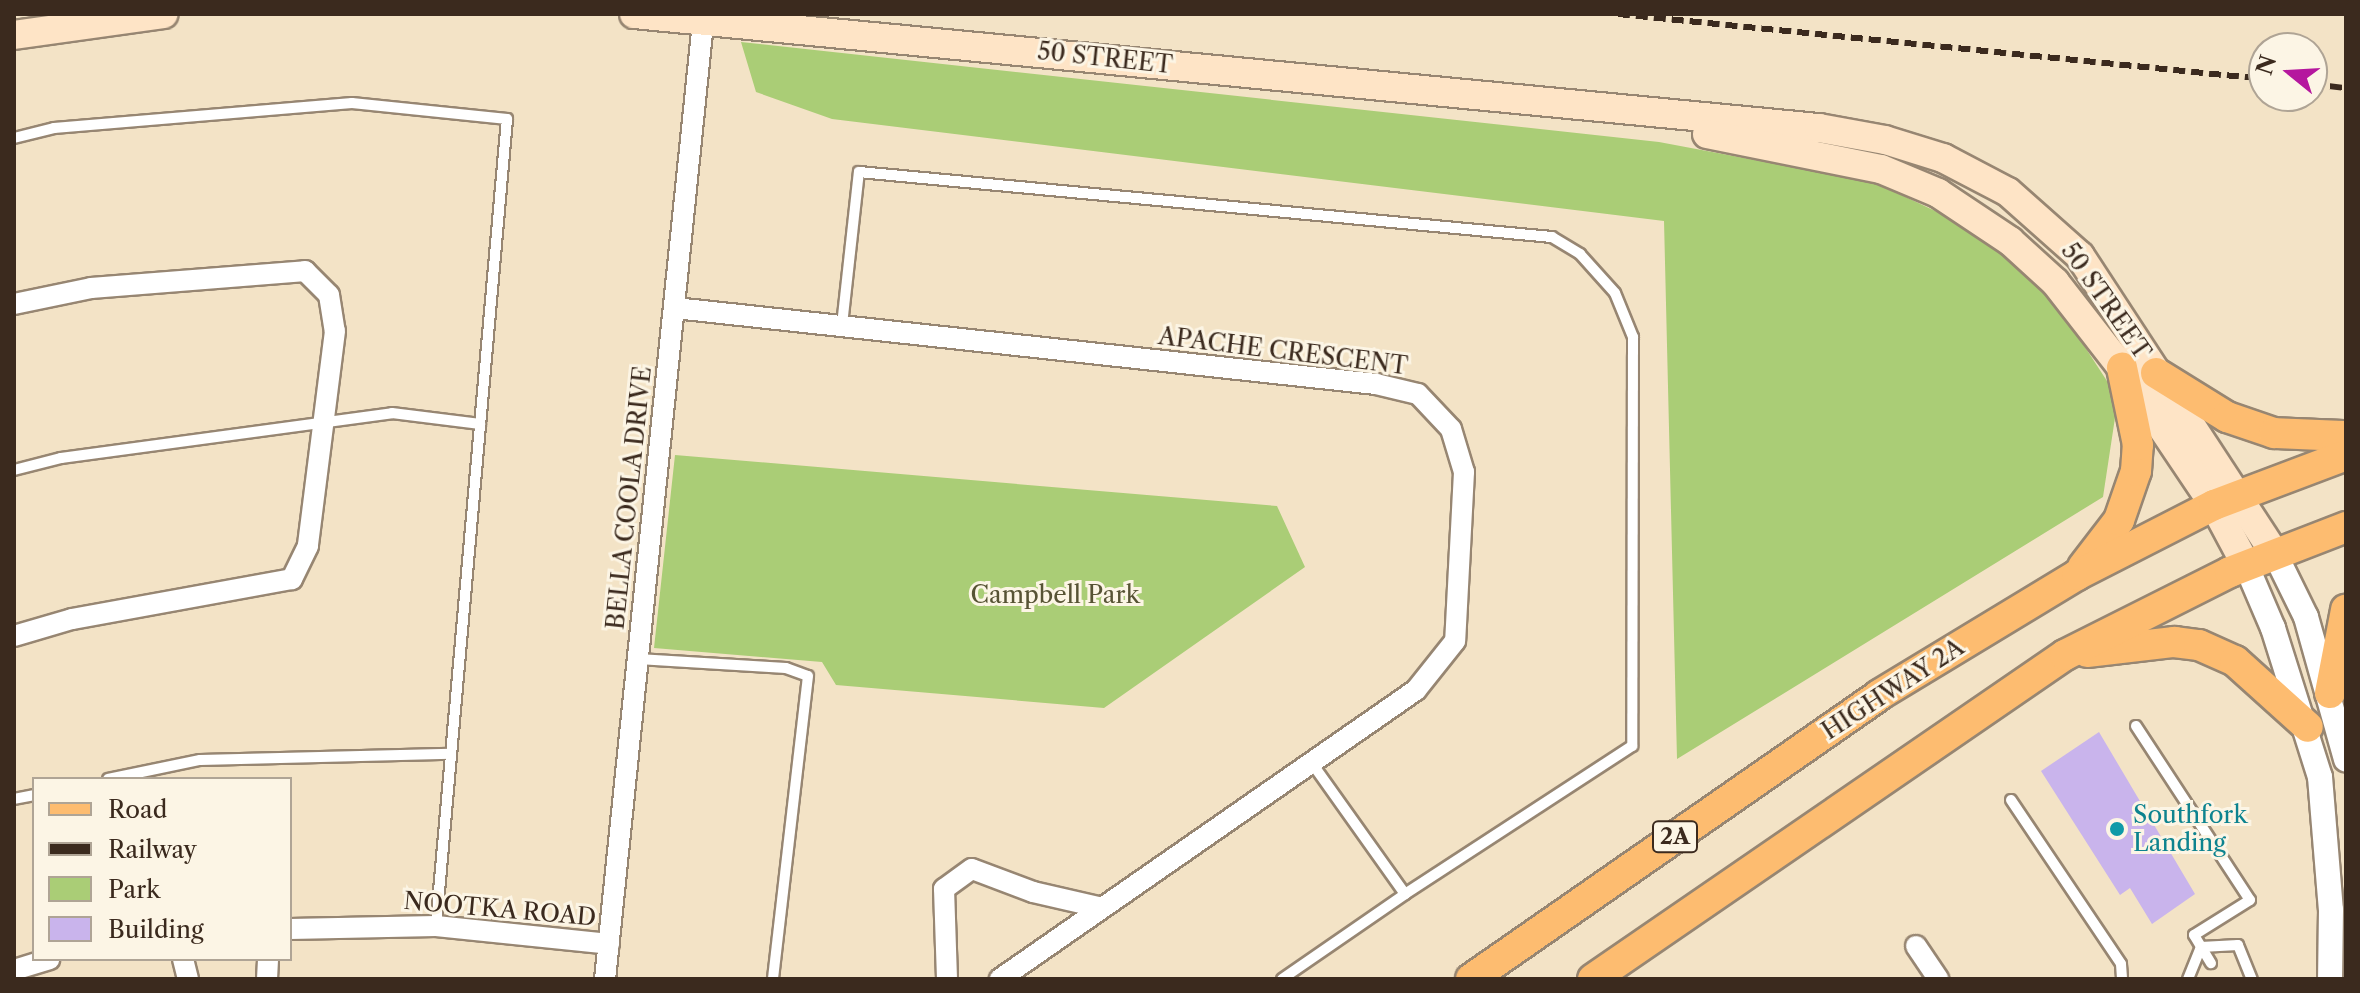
<!DOCTYPE html>
<style>
body{margin:0}
#map{position:relative;width:2360px;height:993px;overflow:hidden;background:#f3e3c6;font-family:"Libre Caslon Text",serif}
div>[style]{position:absolute}
.green>*{inset:0;background:#aacd76}
.building>*{inset:0;background:#c9b4ec}
.roads{filter:drop-shadow(2px 0 #978672) drop-shadow(-2px 0 #978672) drop-shadow(0 2px #978672) drop-shadow(0 -2px #978672)}
.service>*{height:10px;margin:-5px;padding:0 5px;transform-origin:5px;border-radius:5px;background:#fff}
.minor>*{height:20px;margin:-10px;padding:0 10px;transform-origin:10px;border-radius:10px;background:#fff}
.tertiary>*{height:24px;margin:-12px;padding:0 12px;transform-origin:12px;border-radius:12px;background:#fff}
.secondary>*{height:28px;margin:-14px;padding:0 14px;transform-origin:14px;border-radius:14px;background:#fee4c6}
.primary>*{height:30px;margin:-15px;padding:0 15px;transform-origin:15px;border-radius:15px;background:#fdbc70}
.rail>*{height:6px;margin-top:-3px;transform-origin:0;background:repeating-linear-gradient(90deg,#3b2a1e 0 12px,transparent 0 18px)}
.dots>*{width:22px;height:22px;translate:-50% -50%;box-sizing:border-box;border:4px solid #fcf5e5;border-radius:50%}
span{translate:-50% -50%;white-space:nowrap;text-align:center;line-height:1.15;-webkit-text-stroke:6px #fcf5e5;paint-order:stroke}
.shield-label span{padding:2px 6px;background:#fcf5e5;border:2px solid;border-radius:6px;-webkit-text-stroke-width:0}
.shield-label{font-size:22px;color:#3b2a1e;font-weight:700}
.street-label{font-size:24px;color:#3b2a1e}
.park-label{font-size:24px;color:#575334}
.culture-label{font-size:24px;color:#0d838f}
.left{translate:0 -50%;text-align:left}
.frame{position:absolute;inset:0;border:16px solid #3b2a1e;pointer-events:none}
.legend{position:absolute;left:32px;top:777px;width:260px;height:184px;box-sizing:border-box;background:#fcf5e5;border:2px solid #afa495;margin:0;padding:10px 14px;list-style:none;font-size:24px;color:#3b2a1e}
.legend li{display:flex;align-items:center;gap:16px;height:40px}
.legend b{width:40px;border:2px solid #afa495}
.north{position:absolute;left:2248px;top:32px;width:80px;height:80px;box-sizing:border-box;background:#fcf5e5;border:2px solid #afa495;border-radius:50%;rotate:288deg;font-size:22px;font-weight:700;line-height:32px;text-align:center;color:#3b2a1e}
.north::after{content:'';display:block;margin:auto;width:28px;height:36px;background:#b5179e;clip-path:polygon(50% 0,100% 100%,50% 72%,0 100%)}
</style>
<div id="map">
<div class="green">
<i style="clip-path:polygon(741px 42px,1659px 142px,1876px 183px,2024px 253px,2118px 398px,2103px 497px,1677px 759px,1664px 221px,832px 119px,756px 92px)"></i>
<i style="clip-path:polygon(675px 455px,1277px 506px,1305px 567px,1104px 708px,836px 685px,822px 662px,654px 648px)"></i>
</div>
<div class="building">
<i style="clip-path:polygon(2099px 732px,2195px 894px,2152px 924px,2130px 888px,2120px 895px,2041px 771px)"></i>
</div>
<div class="roads">
<div class="service">
<i style="left:14px;top:138px;width:41px;rotate:-14deg"></i>
<i style="left:54px;top:128px;width:299px;rotate:-4.8deg"></i>
<i style="left:352px;top:103px;width:156px;rotate:5.9deg"></i>
<i style="left:507px;top:119px;width:810px;rotate:95.03deg"></i>
<i style="left:842px;top:325px;width:154px;rotate:-83.7deg"></i>
<i style="left:859px;top:172px;width:696px;rotate:5.36deg"></i>
<i style="left:1552px;top:237px;width:33px;rotate:31deg"></i>
<i style="left:1580px;top:254px;width:52px;rotate:48.1deg"></i>
<i style="left:1615px;top:293px;width:48px;rotate:67.8deg"></i>
<i style="left:1633px;top:337px;width:409px;rotate:90.1deg"></i>
<i style="left:1632px;top:746px;width:271px;rotate:146.9deg"></i>
<i style="left:14px;top:470px;width:49px;rotate:-14.3deg"></i>
<i style="left:61px;top:458px;width:334px;rotate:-7.7deg"></i>
<i style="left:392px;top:413px;width:89px;rotate:7.1deg"></i>
<i style="left:638px;top:659px;width:148px;rotate:3.5deg"></i>
<i style="left:786px;top:668px;width:23px;rotate:20deg"></i>
<i style="left:808px;top:676px;width:305px;rotate:96.6deg"></i>
<i style="left:2136px;top:726px;width:208px;rotate:56.8deg"></i>
<i style="left:2250px;top:900px;width:66px;rotate:148deg"></i>
<i style="left:2194px;top:935px;width:33px;rotate:59deg"></i>
<i style="left:108px;top:779px;width:94px;rotate:-11.7deg"></i>
<i style="left:200px;top:760px;width:251px;rotate:-1.4deg"></i>
<i style="left:14px;top:799px;width:20px;rotate:-11deg"></i>
<i style="left:2011px;top:800px;width:197px;rotate:56.1deg"></i>
<i style="left:2121px;top:964px;width:15px;rotate:86deg"></i>
<i style="left:1282px;top:979px;width:150px;rotate:-34.6deg"></i>
<i style="left:1405px;top:894px;width:157px;rotate:-125.4deg"></i>
<i style="left:2188px;top:979px;width:35px;rotate:-68deg"></i>
<i style="left:2201px;top:947px;width:37px;rotate:-3deg"></i>
<i style="left:2238px;top:945px;width:37px;rotate:68deg"></i>
</div>
<div class="minor">
<i style="left:14px;top:304px;width:79px;rotate:-11.7deg"></i>
<i style="left:91px;top:288px;width:215px;rotate:-4.5deg"></i>
<i style="left:305px;top:271px;width:34px;rotate:45deg"></i>
<i style="left:329px;top:295px;width:36px;rotate:81deg"></i>
<i style="left:335px;top:331px;width:217px;rotate:97.2deg"></i>
<i style="left:308px;top:546px;width:37px;rotate:116deg"></i>
<i style="left:292px;top:579px;width:224px;rotate:169.7deg"></i>
<i style="left:72px;top:619px;width:60px;rotate:163.7deg"></i>
<i style="left:675px;top:308px;width:705px;rotate:6.19deg"></i>
<i style="left:1376px;top:384px;width:43px;rotate:13.4deg"></i>
<i style="left:1418px;top:394px;width:48px;rotate:46.7deg"></i>
<i style="left:1451px;top:429px;width:45px;rotate:73.2deg"></i>
<i style="left:1464px;top:472px;width:169px;rotate:93deg"></i>
<i style="left:1455px;top:641px;width:63px;rotate:128.5deg"></i>
<i style="left:1416px;top:690px;width:507px;rotate:145.21deg"></i>
<i style="left:290px;top:929px;width:146px;rotate:-1.2deg"></i>
<i style="left:436px;top:926px;width:174px;rotate:5.9deg"></i>
<i style="left:1916px;top:946px;width:40px;rotate:56deg"></i>
<i style="left:183px;top:959px;width:21px;rotate:76deg"></i>
<i style="left:14px;top:970px;width:37px;rotate:-17deg"></i>
<i style="left:267px;top:979px;width:20px;rotate:-87deg"></i>
<i style="left:605px;top:979px;width:962px;rotate:-84.15deg"></i>
<i style="left:947px;top:979px;width:90px;rotate:-91.9deg"></i>
<i style="left:944px;top:889px;width:34px;rotate:-36deg"></i>
<i style="left:972px;top:869px;width:65px;rotate:20.7deg"></i>
<i style="left:1033px;top:892px;width:67px;rotate:13deg"></i>
</div>
<div class="tertiary">
<i style="left:2275px;top:554px;width:70px;rotate:63.8deg"></i>
<i style="left:2306px;top:617px;width:148px;rotate:74.3deg"></i>
<i style="left:2246px;top:565px;width:69px;rotate:66.8deg"></i>
<i style="left:2273px;top:628px;width:156px;rotate:72.5deg"></i>
<i style="left:2320px;top:777px;width:133px;rotate:85.3deg"></i>
<i style="left:2331px;top:910px;width:69px;rotate:90.8deg"></i>
</div>
<div class="secondary">
<i style="left:634px;top:14px;width:1190px;rotate:5.5deg"></i>
<i style="left:1819px;top:128px;width:67px;rotate:10.3deg"></i>
<i style="left:1885px;top:140px;width:61px;rotate:17.2deg"></i>
<i style="left:1943px;top:158px;width:73px;rotate:27.6deg"></i>
<i style="left:2008px;top:192px;width:96px;rotate:41.6deg"></i>
<i style="left:2080px;top:256px;width:356px;rotate:56.8deg"></i>
<i style="left:14px;top:35px;width:151px;rotate:-8deg"></i>
<i style="left:1707px;top:134px;width:177px;rotate:11.4deg"></i>
<i style="left:1881px;top:169px;width:62px;rotate:22.8deg"></i>
<i style="left:1938px;top:193px;width:87px;rotate:33.7deg"></i>
<i style="left:2010px;top:241px;width:61px;rotate:42.3deg"></i>
<i style="left:2055px;top:282px;width:109px;rotate:52.1deg"></i>
<i style="left:2122px;top:368px;width:165px;rotate:56.1deg"></i>
<i style="left:2214px;top:505px;width:68px;rotate:61.9deg"></i>
</div>
<div class="primary">
<i style="left:2156px;top:373px;width:84px;rotate:31.8deg"></i>
<i style="left:2227px;top:417px;width:50px;rotate:18.8deg"></i>
<i style="left:2274px;top:433px;width:72px;rotate:2.4deg"></i>
<i style="left:2083px;top:567px;width:59px;rotate:-52.5deg"></i>
<i style="left:2119px;top:520px;width:52px;rotate:-70.9deg"></i>
<i style="left:2136px;top:471px;width:26px;rotate:-86deg"></i>
<i style="left:2138px;top:445px;width:79px;rotate:-101.7deg"></i>
<i style="left:2087px;top:652px;width:88px;rotate:-6.6deg"></i>
<i style="left:2174px;top:642px;width:25px;rotate:7deg"></i>
<i style="left:2199px;top:645px;width:39px;rotate:24deg"></i>
<i style="left:2235px;top:661px;width:98px;rotate:42.1deg"></i>
<i style="left:2330px;top:693px;width:85px;rotate:-79.1deg"></i>
<i style="left:1471px;top:979px;width:497px;rotate:-34.8deg"></i>
<i style="left:1879px;top:695px;width:232px;rotate:-31.2deg"></i>
<i style="left:2077px;top:575px;width:154px;rotate:-27.1deg"></i>
<i style="left:2214px;top:505px;width:141px;rotate:-20.7deg"></i>
<i style="left:1593px;top:979px;width:573px;rotate:-34.47deg"></i>
<i style="left:2065px;top:655px;width:185px;rotate:-26.7deg"></i>
<i style="left:2230px;top:572px;width:124px;rotate:-21.2deg"></i>
</div>
</div>
<div class="rail">
<i style="left:1618px;top:14px;width:649px;rotate:5.75deg"></i>
<i style="left:2312px;top:84px;width:34px;rotate:7deg"></i>
</div>
<div class="dots">
<i style="left:2117px;top:829px;background:#0f9aa8"></i>
</div>
<div class="shield-label">
<span style="left:1675px;top:837px">2A</span>
</div>
<div class="street-label">
<span style="left:1105px;top:58px;rotate:6deg">50 STREET</span>
<span style="left:2106px;top:301px;rotate:55deg">50 STREET</span>
<span style="left:1283px;top:351px;rotate:7deg">APACHE CRESCENT</span>
<span style="left:629px;top:498px;rotate:-84deg">BELLA COOLA DRIVE</span>
<span style="left:1893px;top:689px;rotate:-33deg">HIGHWAY 2A</span>
<span style="left:500px;top:909px;rotate:5deg">NOOTKA ROAD</span>
</div>
<div class="park-label">
<span style="left:1055px;top:595px">Campbell Park</span>
</div>
<div class="culture-label">
<span class="left" style="left:2133px;top:829px">Southfork<br>Landing</span>
</div>
<div class="frame"></div>
<ul class="legend">
<li><b style="height:10px;background:#fdbc70"></b>Road</li>
<li><b style="height:10px;background:#3b2a1e"></b>Railway</li>
<li><b style="height:22px;background:#aacd76"></b>Park</li>
<li><b style="height:22px;background:#c9b4ec"></b>Building</li>
</ul>
<div class="north">N</div>
</div>
